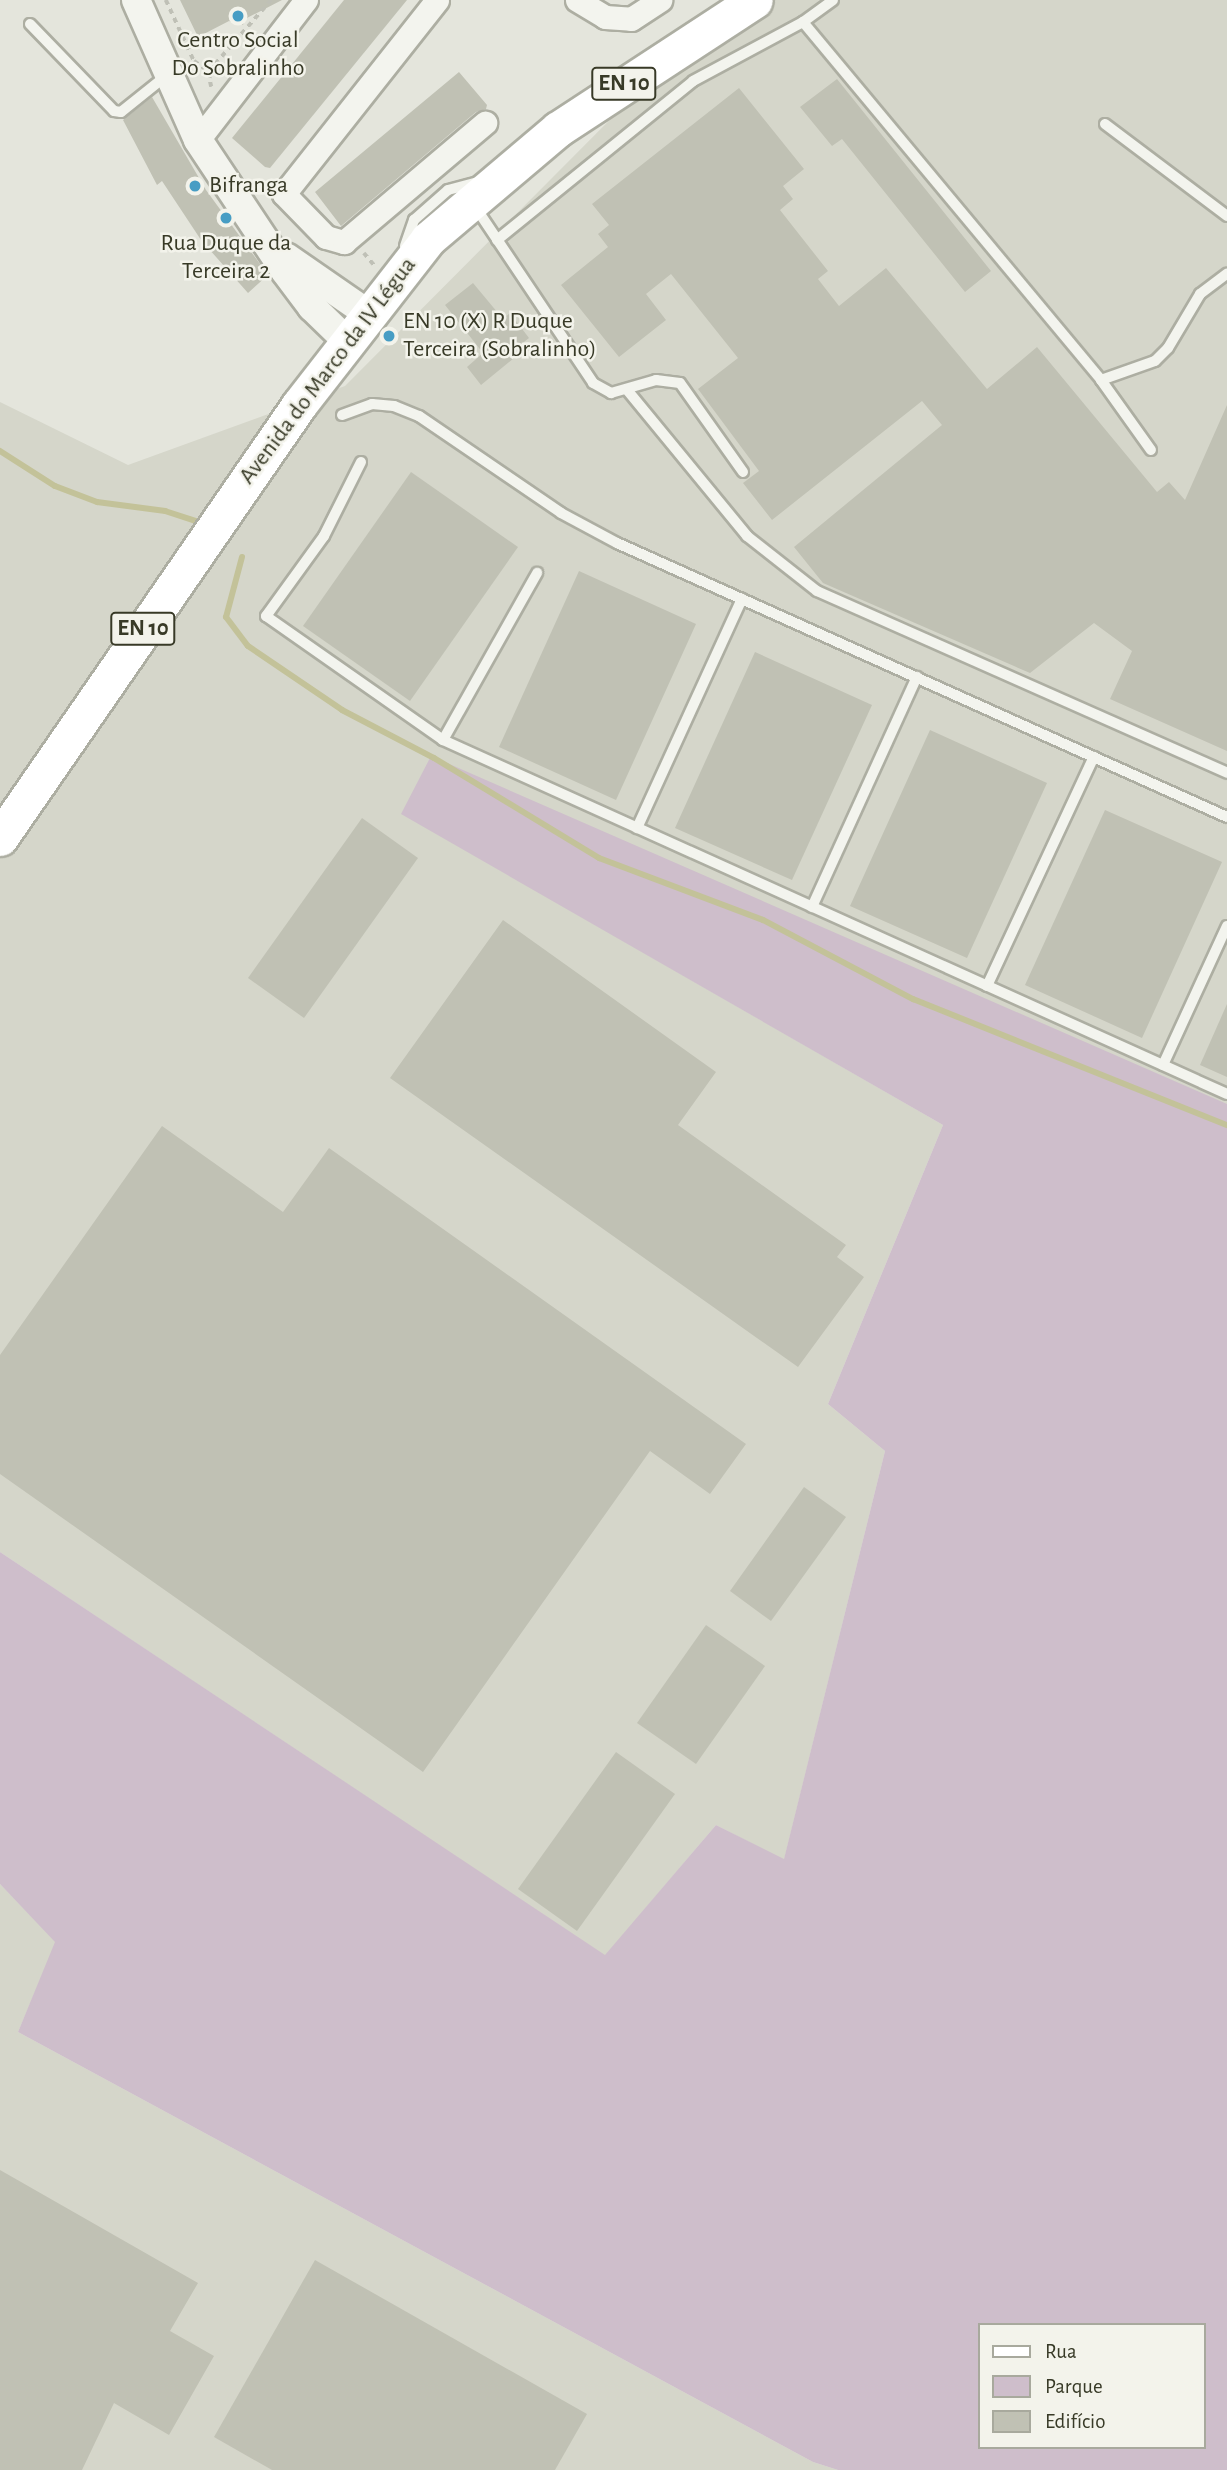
<!DOCTYPE html>
<meta charset="utf-8">
<style>
body{margin:0}
#map{position:relative;width:1227px;height:2470px;overflow:hidden;background:#e4e5dc;font-family:"Alegreya Sans",sans-serif}
div>[style]{position:absolute}
.built>*{inset:0;background:#d5d6ca}
.green>*{inset:0;background:#cebecb}
.stream>*{height:6px;margin:-3px;padding:0 3px;transform-origin:3px;border-radius:3px;background:#c3c299}
.building>*{inset:0;background:#c0c1b4}
.path>*{height:3.5px;margin-top:-1.75px;transform-origin:0;background:repeating-linear-gradient(90deg,#bfc0b6 0 5px,transparent 0 10px)}
.roads{filter:drop-shadow(2px 0 #adaea2) drop-shadow(-2px 0 #adaea2) drop-shadow(0 2px #adaea2) drop-shadow(0 -2px #adaea2)}
.service>*{height:10px;margin:-5px;padding:0 5px;transform-origin:5px;border-radius:5px;background:#f3f4ee}
.minor>*{height:23px;margin:-11.5px;padding:0 11.5px;transform-origin:11.5px;border-radius:11.5px;background:#f3f4ee}
.tertiary>*{height:28px;margin:-14px;padding:0 14px;transform-origin:14px;border-radius:14px;background:#f3f4ee}
.primary>*{height:35px;margin:-17.5px;padding:0 17.5px;transform-origin:17.5px;border-radius:17.5px;background:#fff}
.dots>*{width:19px;height:19px;translate:-50% -50%;box-sizing:border-box;border:4px solid #f3f3eb;border-radius:50%}
span{translate:-50% -50%;white-space:nowrap;text-align:center;line-height:1.15;-webkit-text-stroke:5px #f3f3eb;paint-order:stroke}
.shield-label span{padding:2px 5px;background:#f3f3eb;border:2px solid;border-radius:5px;-webkit-text-stroke-width:0}
.shield-label{font-size:23px;color:#383a27;font-weight:700}
.poi-label{font-size:24px;color:#383a27}
.left{translate:0 -50%;text-align:left}
.street-label{font-size:24px;color:#383a27}
.legend{position:absolute;left:978px;top:2323px;width:228px;height:126px;box-sizing:border-box;background:#f3f3eb;border:2px solid #a8a99d;margin:0;padding:9px 12px;list-style:none;font-size:21px;color:#383a27}
.legend li{display:flex;align-items:center;gap:14px;height:35px}
.legend b{width:35px;border:2px solid #a8a99d}
</style>
<div id="map">
<div class="built">
<i style="clip-path:polygon(729px 0,1227px 0,1227px 1130px,401px 813px,943px 1125px,828px 1404px,885px 1451px,784px 1860px,716px 1825px,605px 1956px,0 1552px,0 402px,128px 465px,345px 386px)"></i>
<i style="clip-path:polygon(0 1884px,56px 1942px,18px 2032px,813px 2462px,838px 2470px,0 2470px)"></i>
</div>
<div class="green">
<i style="clip-path:polygon(evenodd,431px 756px,1227px 1104px,1227px 2470px,838px 2470px,813px 2462px,18px 2032px,55px 1942px,0 1884px,0 1552px,605px 1955px,716px 1825px,784px 1859px,885px 1451px,828px 1404px,943px 1125px,401px 814px,431px 756px,980px 2325px,1204px 2325px,1204px 2447px,980px 2447px,980px 2325px)"></i>
</div>
<div class="stream">
<i style="left:0;top:451px;width:65px;rotate:32.5deg"></i>
<i style="left:55px;top:486px;width:45px;rotate:20.9deg"></i>
<i style="left:97px;top:502px;width:69px;rotate:7.5deg"></i>
<i style="left:165px;top:511px;width:36px;rotate:18deg"></i>
<i style="left:242px;top:557px;width:62px;rotate:104.9deg"></i>
<i style="left:226px;top:617px;width:36px;rotate:53deg"></i>
<i style="left:248px;top:646px;width:114px;rotate:34.2deg"></i>
<i style="left:342px;top:710px;width:104px;rotate:27.6deg"></i>
<i style="left:434px;top:758px;width:193px;rotate:31.2deg"></i>
<i style="left:599px;top:858px;width:175px;rotate:20.7deg"></i>
<i style="left:763px;top:920px;width:170px;rotate:27.8deg"></i>
<i style="left:913px;top:999px;width:338px;rotate:21.9deg"></i>
</div>
<div class="building">
<i style="clip-path:polygon(180px 0,282px 0,245px 19px,243px 25px,229px 21px,198px 37px)"></i>
<i style="clip-path:polygon(344px 0,407px 0,270px 168px,265px 167px,232px 138px)"></i>
<i style="clip-path:polygon(459px 72px,487px 105px,486px 109px,476px 112px,341px 226px,315px 192px)"></i>
<i style="clip-path:polygon(837px 79px,991px 271px,965px 292px,842px 139px,832px 146px,800px 107px)"></i>
<i style="clip-path:polygon(739px 88px,804px 169px,783px 186px,793px 199px,780px 210px,828px 271px,818px 279px,839px 306px,886px 268px,987px 389px,1037px 347px,1157px 492px,1169px 482px,1185px 500px,1227px 405px,1227px 751px,1110px 699px,1132px 651px,1094px 623px,1030px 673px,823px 583px,794px 547px,942px 425px,922px 401px,772px 520px,743px 483px,759px 471px,698px 389px,738px 358px,671px 274px,646px 294px,666px 320px,619px 357px,561px 285px,608px 247px,598px 234px,609px 225px,592px 204px)"></i>
<i style="clip-path:polygon(152px 97px,206px 190px,268px 275px,248px 293px,201px 240px,162px 181px,157px 185px,123px 120px)"></i>
<i style="clip-path:polygon(473px 283px,503px 319px,510px 313px,529px 338px,510px 353px,514px 358px,481px 385px,467px 367px,483px 353px,445px 305px)"></i>
<i style="clip-path:polygon(411px 472px,518px 547px,410px 701px,303px 626px)"></i>
<i style="clip-path:polygon(579px 571px,696px 624px,616px 800px,499px 747px)"></i>
<i style="clip-path:polygon(755px 652px,872px 705px,792px 880px,675px 828px)"></i>
<i style="clip-path:polygon(930px 730px,1047px 783px,967px 958px,850px 906px)"></i>
<i style="clip-path:polygon(1105px 810px,1222px 862px,1142px 1038px,1025px 985px)"></i>
<i style="clip-path:polygon(362px 818px,418px 858px,304px 1018px,248px 978px)"></i>
<i style="clip-path:polygon(503px 920px,716px 1072px,678px 1125px,846px 1245px,837px 1257px,864px 1277px,798px 1367px,390px 1078px)"></i>
<i style="clip-path:polygon(1227px 1004px,1227px 1077px,1200px 1065px)"></i>
<i style="clip-path:polygon(162px 1126px,283px 1212px,329px 1148px,746px 1444px,710px 1494px,650px 1451px,423px 1772px,0 1474px,0 1355px)"></i>
<i style="clip-path:polygon(804px 1487px,846px 1517px,771px 1621px,730px 1591px)"></i>
<i style="clip-path:polygon(706px 1625px,765px 1666px,696px 1764px,637px 1723px)"></i>
<i style="clip-path:polygon(616px 1752px,675px 1794px,577px 1931px,518px 1889px)"></i>
<i style="clip-path:polygon(0 2170px,198px 2283px,170px 2331px,214px 2356px,169px 2435px,114px 2403px,82px 2470px,0 2470px)"></i>
<i style="clip-path:polygon(315px 2260px,587px 2414px,555px 2470px,272px 2470px,214px 2437px)"></i>
</div>
<div class="path">
<i style="left:166px;top:0;width:67px;rotate:65.3deg"></i>
<i style="left:194px;top:61px;width:21px;rotate:35deg"></i>
<i style="left:211px;top:87px;width:9px;rotate:-103deg"></i>
<i style="left:209px;top:78px;width:15px;rotate:-67deg"></i>
<i style="left:215px;top:64px;width:85px;rotate:-48.8deg"></i>
<i style="left:364px;top:253px;width:17px;rotate:50deg"></i>
</div>
<div class="roads">
<div class="service">
<i style="left:803px;top:22px;width:466px;rotate:50.2deg"></i>
<i style="left:1101px;top:380px;width:86px;rotate:54.5deg"></i>
<i style="left:30px;top:24px;width:121px;rotate:46deg"></i>
<i style="left:114px;top:111px;width:7px;rotate:8deg"></i>
<i style="left:121px;top:112px;width:59px;rotate:-38.8deg"></i>
<i style="left:1105px;top:124px;width:153px;rotate:37deg"></i>
<i style="left:474px;top:205px;width:214px;rotate:56.2deg"></i>
<i style="left:593px;top:383px;width:21px;rotate:29deg"></i>
<i style="left:611px;top:393px;width:47px;rotate:-16.1deg"></i>
<i style="left:656px;top:380px;width:24px;rotate:7deg"></i>
<i style="left:680px;top:383px;width:109px;rotate:54.7deg"></i>
<i style="left:497px;top:240px;width:252px;rotate:-39deg"></i>
<i style="left:693px;top:81px;width:125px;rotate:-28.2deg"></i>
<i style="left:803px;top:22px;width:37px;rotate:-36deg"></i>
<i style="left:405px;top:246px;width:28px;rotate:-71deg"></i>
<i style="left:414px;top:220px;width:45px;rotate:-41.4deg"></i>
<i style="left:448px;top:190px;width:30px;rotate:-15deg"></i>
<i style="left:1101px;top:380px;width:57px;rotate:-19.4deg"></i>
<i style="left:1155px;top:361px;width:18px;rotate:-45deg"></i>
<i style="left:1168px;top:348px;width:63px;rotate:-59.3deg"></i>
<i style="left:1200px;top:294px;width:34px;rotate:-37deg"></i>
<i style="left:628px;top:391px;width:188px;rotate:50.6deg"></i>
<i style="left:747px;top:536px;width:89px;rotate:38.2deg"></i>
<i style="left:817px;top:591px;width:449px;rotate:23.9deg"></i>
<i style="left:342px;top:415px;width:32px;rotate:-20deg"></i>
<i style="left:372px;top:404px;width:22px;rotate:5deg"></i>
<i style="left:394px;top:406px;width:27px;rotate:22deg"></i>
<i style="left:419px;top:416px;width:172px;rotate:34.3deg"></i>
<i style="left:561px;top:513px;width:64px;rotate:28.2deg"></i>
<i style="left:617px;top:543px;width:669px;rotate:24.19deg"></i>
<i style="left:361px;top:462px;width:83px;rotate:116.6deg"></i>
<i style="left:324px;top:536px;width:99px;rotate:125.9deg"></i>
<i style="left:266px;top:616px;width:216px;rotate:35deg"></i>
<i style="left:443px;top:740px;width:860px;rotate:24.3deg"></i>
<i style="left:443px;top:740px;width:192px;rotate:-60.6deg"></i>
<i style="left:637px;top:828px;width:252px;rotate:-65.4deg"></i>
<i style="left:812px;top:907px;width:253px;rotate:-65.5deg"></i>
<i style="left:987px;top:986px;width:253px;rotate:-65deg"></i>
<i style="left:1163px;top:1065px;width:153px;rotate:-65.3deg"></i>
</div>
<div class="minor">
<i style="left:437px;top:0;width:247px;rotate:128.3deg"></i>
<i style="left:284px;top:194px;width:60px;rotate:45.7deg"></i>
<i style="left:326px;top:237px;width:19px;rotate:16deg"></i>
<i style="left:344px;top:242px;width:185px;rotate:-40.2deg"></i>
<i style="left:577px;top:0;width:33px;rotate:31deg"></i>
<i style="left:605px;top:17px;width:26px;rotate:4deg"></i>
<i style="left:631px;top:19px;width:35px;rotate:-33deg"></i>
<i style="left:198px;top:140px;width:177px;rotate:-52.4deg"></i>
</div>
<div class="tertiary">
<i style="left:136px;top:0;width:153px;rotate:66.1deg"></i>
<i style="left:198px;top:140px;width:157px;rotate:56.4deg"></i>
<i style="left:285px;top:271px;width:45px;rotate:53.1deg"></i>
<i style="left:312px;top:307px;width:47px;rotate:44.1deg"></i>
<i style="left:286px;top:257px;width:98px;rotate:34.7deg"></i>
</div>
<div class="primary">
<i style="left:0;top:838px;width:526px;rotate:-55.37deg"></i>
<i style="left:299px;top:405px;width:210px;rotate:-52.1deg"></i>
<i style="left:428px;top:239px;width:170px;rotate:-40.2deg"></i>
<i style="left:558px;top:129px;width:235px;rotate:-33.2deg"></i>
</div>
</div>
<div class="dots">
<i style="left:238px;top:16px;background:#479dc4"></i>
<i style="left:195px;top:186px;background:#479dc4"></i>
<i style="left:226px;top:218px;background:#479dc4"></i>
<i style="left:389px;top:336px;background:#479dc4"></i>
</div>
<div class="shield-label">
<span style="left:624px;top:84px">EN 10</span>
<span style="left:143px;top:629px">EN 10</span>
</div>
<div class="poi-label">
<span style="left:238px;top:55px">Centro Social<br>Do Sobralinho</span>
<span class="left" style="left:209px;top:186px">Bifranga</span>
<span style="left:226px;top:258px">Rua Duque da<br>Terceira 2</span>
<span class="left" style="left:403px;top:336px">EN 10 (X) R Duque<br>Terceira (Sobralinho)</span>
</div>
<div class="street-label">
<span style="left:328px;top:371px;rotate:-53deg">Avenida do Marco da IV Légua</span>
</div>
<ul class="legend">
<li><b style="height:9px;background:#fff"></b>Rua</li>
<li><b style="height:19px;background:#cebecb"></b>Parque</li>
<li><b style="height:19px;background:#c0c1b4"></b>Edifício</li>
</ul>
</div>
